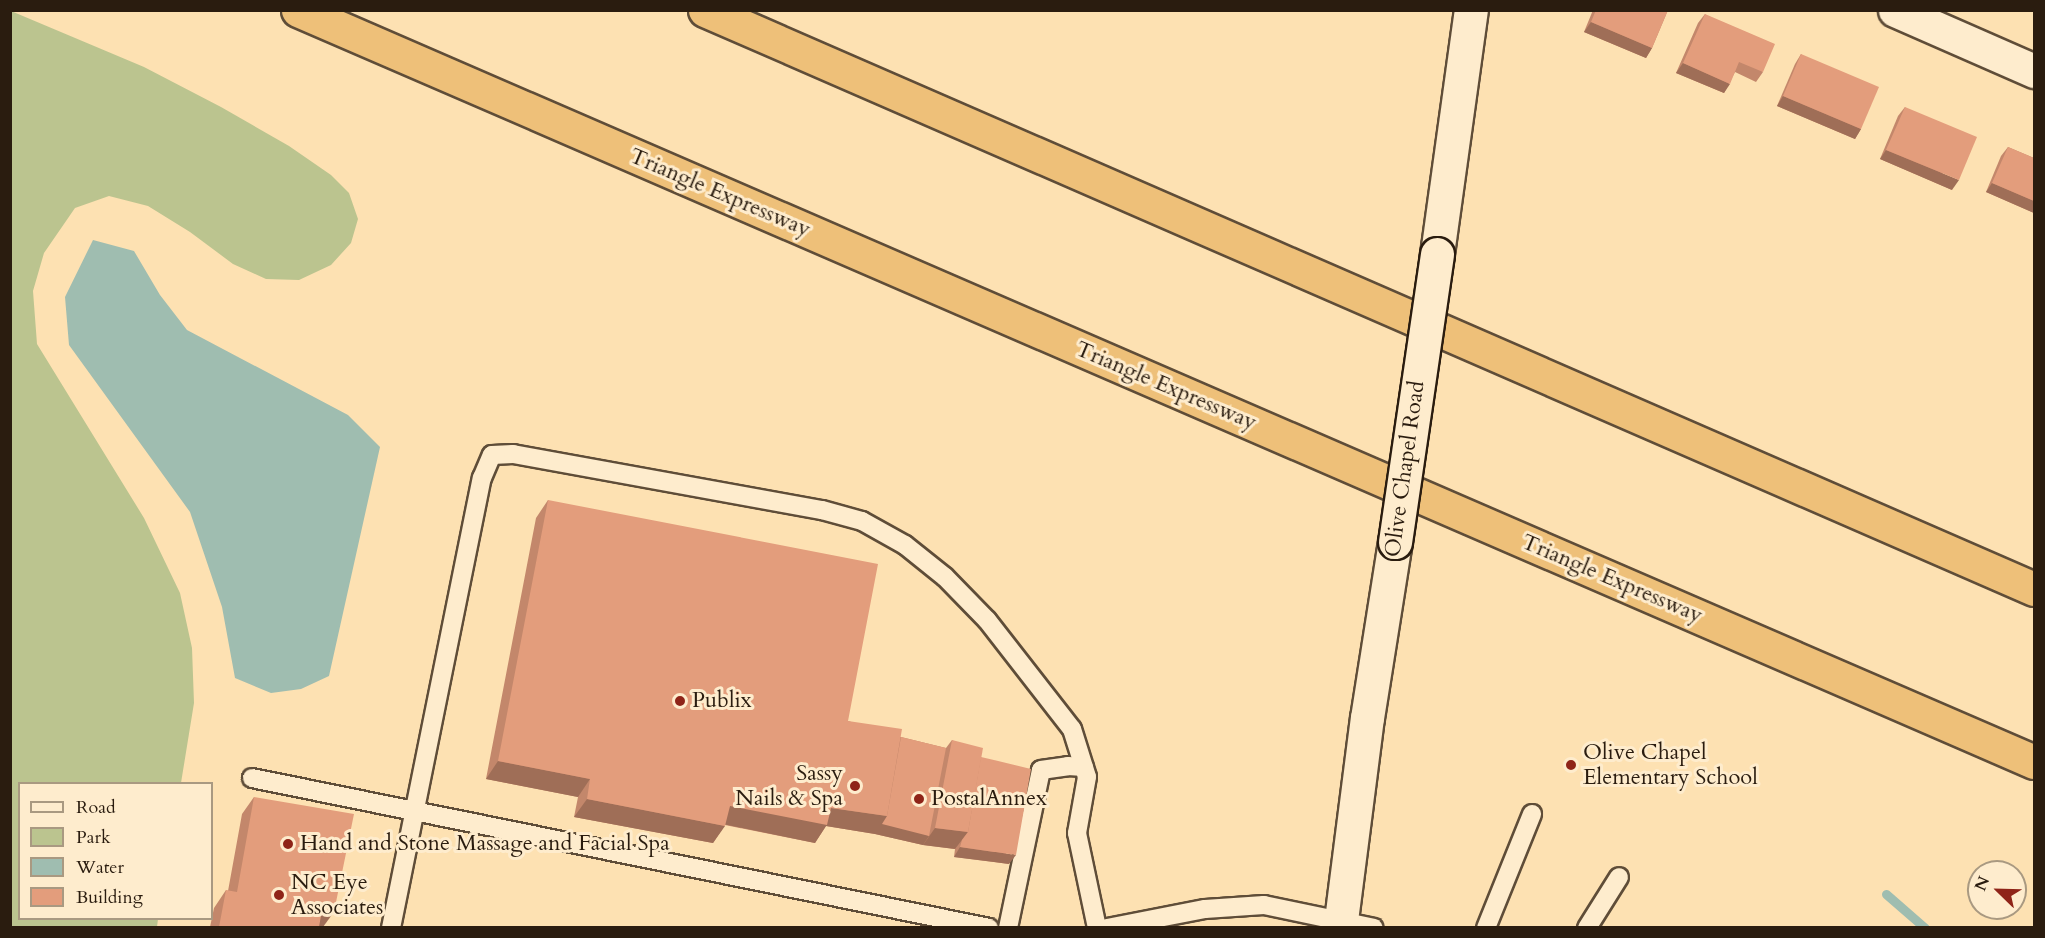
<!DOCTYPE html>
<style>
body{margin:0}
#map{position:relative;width:2045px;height:938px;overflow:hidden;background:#fde1b2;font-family:Cardo,serif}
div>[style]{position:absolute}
.green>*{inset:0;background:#bbc48f}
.water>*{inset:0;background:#9fbdb0}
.stream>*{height:9px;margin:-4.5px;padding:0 4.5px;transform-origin:4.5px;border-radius:4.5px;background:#9fbdb0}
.roads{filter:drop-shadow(2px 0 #5f4d38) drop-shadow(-2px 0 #5f4d38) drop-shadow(0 2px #5f4d38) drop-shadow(0 -2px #5f4d38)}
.lane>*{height:18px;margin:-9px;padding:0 9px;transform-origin:9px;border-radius:9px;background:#feeccd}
.street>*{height:33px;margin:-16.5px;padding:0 16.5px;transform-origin:16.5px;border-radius:16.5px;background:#feeccd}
.secondary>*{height:33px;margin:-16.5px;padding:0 16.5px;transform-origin:16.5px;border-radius:16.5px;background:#feeccd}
.highway>*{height:33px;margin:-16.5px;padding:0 16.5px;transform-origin:16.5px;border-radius:16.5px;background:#eec079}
.bridges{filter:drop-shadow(2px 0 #2a1c0f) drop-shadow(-2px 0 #2a1c0f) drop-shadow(0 2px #2a1c0f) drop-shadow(0 -2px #2a1c0f)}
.secondary-bridge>*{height:33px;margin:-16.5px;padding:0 16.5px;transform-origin:16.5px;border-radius:16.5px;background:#feeccd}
.wall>*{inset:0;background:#c3876b}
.shaded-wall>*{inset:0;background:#9f6e57}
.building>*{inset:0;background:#e39d7c}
.dots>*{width:16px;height:16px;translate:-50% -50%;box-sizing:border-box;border:3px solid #feeccd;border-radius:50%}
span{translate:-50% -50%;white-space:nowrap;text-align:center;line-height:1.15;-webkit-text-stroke:6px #feeccd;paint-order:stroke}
.street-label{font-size:22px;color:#2a1c0f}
.poi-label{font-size:22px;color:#2a1c0f}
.left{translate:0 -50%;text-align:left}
.right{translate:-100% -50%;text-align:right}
.frame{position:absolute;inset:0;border:12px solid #2a1c0f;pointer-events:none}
.legend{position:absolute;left:18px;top:782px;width:195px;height:138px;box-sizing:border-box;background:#feeccd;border:2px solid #a99981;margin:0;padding:8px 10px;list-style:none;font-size:18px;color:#2a1c0f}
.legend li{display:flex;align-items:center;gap:12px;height:30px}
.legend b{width:30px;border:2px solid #a99981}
.north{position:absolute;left:1967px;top:860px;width:60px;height:60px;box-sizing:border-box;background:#feeccd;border:2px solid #a99981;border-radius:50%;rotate:293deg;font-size:16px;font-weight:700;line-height:24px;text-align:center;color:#2a1c0f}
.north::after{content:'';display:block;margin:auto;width:21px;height:27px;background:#8f2418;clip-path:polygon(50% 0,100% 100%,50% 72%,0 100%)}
</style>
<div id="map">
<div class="green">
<i style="clip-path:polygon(11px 11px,144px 67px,221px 107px,289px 146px,331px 175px,349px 193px,358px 219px,351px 243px,331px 265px,299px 280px,266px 279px,233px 264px,190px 232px,148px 206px,109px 196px,75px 208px,44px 253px,33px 291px,37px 344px,144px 518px,180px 593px,192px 648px,194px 703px,181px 783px,20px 784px,20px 918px,158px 919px,157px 927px,11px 927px)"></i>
</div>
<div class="water">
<i style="clip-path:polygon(93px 240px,134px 251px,160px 295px,187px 330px,348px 415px,380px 447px,329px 676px,301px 689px,271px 693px,235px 678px,222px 607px,190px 512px,69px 345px,65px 297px)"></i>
</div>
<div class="stream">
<i style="left:1886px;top:894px;width:52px;rotate:41.1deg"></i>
</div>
<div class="roads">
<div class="lane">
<i style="left:252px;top:778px;width:752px;rotate:11.5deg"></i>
<i style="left:391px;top:928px;width:459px;rotate:-78.6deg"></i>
<i style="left:482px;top:478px;width:25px;rotate:-67deg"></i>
<i style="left:492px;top:455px;width:21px;rotate:-3deg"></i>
<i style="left:513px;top:454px;width:314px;rotate:10.3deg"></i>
<i style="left:822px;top:510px;width:41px;rotate:15.4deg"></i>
<i style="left:862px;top:521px;width:49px;rotate:29.2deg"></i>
<i style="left:905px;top:545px;width:51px;rotate:38.7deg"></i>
<i style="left:945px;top:577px;width:60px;rotate:45.7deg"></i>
<i style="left:987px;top:620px;width:138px;rotate:52.1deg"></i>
<i style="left:1072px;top:729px;width:50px;rotate:72.6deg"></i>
<i style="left:1087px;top:777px;width:57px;rotate:100.1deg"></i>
<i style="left:1077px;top:833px;width:97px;rotate:78.1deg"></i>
<i style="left:1008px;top:928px;width:161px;rotate:-78.2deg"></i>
<i style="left:1041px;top:770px;width:27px;rotate:-8deg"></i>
<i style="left:1068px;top:766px;width:16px;rotate:4deg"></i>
<i style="left:1107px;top:928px;width:100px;rotate:-11deg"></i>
<i style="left:1205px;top:909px;width:59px;rotate:-3.9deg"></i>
<i style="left:1264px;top:905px;width:112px;rotate:11.8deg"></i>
<i style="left:1486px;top:928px;width:123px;rotate:-68deg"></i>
<i style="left:1587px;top:928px;width:60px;rotate:-57.9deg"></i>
</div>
<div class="street">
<i style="left:1895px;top:10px;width:152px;rotate:23.7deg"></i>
</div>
<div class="secondary">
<i style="left:1437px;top:254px;width:246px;rotate:-82.1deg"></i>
<i style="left:1340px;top:928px;width:212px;rotate:-82.7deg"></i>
<i style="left:1367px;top:718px;width:178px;rotate:-81deg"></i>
</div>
<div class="highway">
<i style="left:298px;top:10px;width:1892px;rotate:23.42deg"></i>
<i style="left:705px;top:10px;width:1450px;rotate:23.54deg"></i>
</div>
</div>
<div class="bridges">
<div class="secondary-bridge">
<i style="left:1395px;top:542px;width:291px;rotate:-81.7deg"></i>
</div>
</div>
<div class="wall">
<i style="clip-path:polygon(1593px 10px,1668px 10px,1652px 48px,1646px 58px,1584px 32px)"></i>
<i style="clip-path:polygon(1705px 14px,1763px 72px,1756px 82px,1735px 72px,1724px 93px,1676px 73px,1698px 23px)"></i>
<i style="clip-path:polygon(1801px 54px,1861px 129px,1855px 139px,1777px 106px,1795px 64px)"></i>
<i style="clip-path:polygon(1905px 107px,1952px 190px,1880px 159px,1898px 116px)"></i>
<i style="clip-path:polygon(2008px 147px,2034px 158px,2034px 213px,1986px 192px,2001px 156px)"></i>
<i style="clip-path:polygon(548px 500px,848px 721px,901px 737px,946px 748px,952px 740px,981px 757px,1009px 864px,954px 857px,955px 849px,923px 845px,875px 834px,826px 826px,815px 843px,725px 825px,713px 843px,574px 817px,578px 797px,486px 779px,536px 518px)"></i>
<i style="clip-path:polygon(254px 797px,323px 927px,210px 927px,214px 908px,226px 890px,228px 891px,242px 814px)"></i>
</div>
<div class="shaded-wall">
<i style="clip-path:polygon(1591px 22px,1652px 48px,1646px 58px,1584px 32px)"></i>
<i style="clip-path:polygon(1683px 63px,1730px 84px,1724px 93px,1676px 73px)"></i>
<i style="clip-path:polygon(1783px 96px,1861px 129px,1855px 139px,1777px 106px)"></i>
<i style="clip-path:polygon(1886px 150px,1959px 180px,1952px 190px,1880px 159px)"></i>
<i style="clip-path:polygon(1992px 183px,2034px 201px,2034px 213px,1986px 192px)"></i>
<i style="clip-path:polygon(498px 761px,590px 779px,578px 797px,486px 779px)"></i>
<i style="clip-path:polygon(587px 799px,725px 826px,713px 843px,574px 817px)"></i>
<i style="clip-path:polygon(730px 806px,831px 808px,887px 816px,929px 836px,923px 845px,875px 834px,826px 826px,815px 843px,718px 823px)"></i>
<i style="clip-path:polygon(935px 828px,968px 832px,955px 849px,923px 845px)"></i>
<i style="clip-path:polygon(960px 847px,1016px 855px,1009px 864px,954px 857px)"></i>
<i style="clip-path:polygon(322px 910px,334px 912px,323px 927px,310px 927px)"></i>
</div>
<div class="building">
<i style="clip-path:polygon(1596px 10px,1668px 10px,1652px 48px,1591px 22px)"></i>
<i style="clip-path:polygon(1705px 14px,1775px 44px,1763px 72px,1739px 62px,1730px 84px,1683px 63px)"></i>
<i style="clip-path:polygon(1801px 54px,1879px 87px,1861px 129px,1783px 96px)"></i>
<i style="clip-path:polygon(1905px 107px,1977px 137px,1959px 180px,1886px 150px)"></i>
<i style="clip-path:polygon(2008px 147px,2034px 158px,2034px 201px,1992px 183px)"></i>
<i style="clip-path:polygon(548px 500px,878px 564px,848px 721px,902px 729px,887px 816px,831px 808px,827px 825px,730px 806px,725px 826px,587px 799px,590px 779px,498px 761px)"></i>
<i style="clip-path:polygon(901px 737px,946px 748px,929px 836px,882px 824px,887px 816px)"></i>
<i style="clip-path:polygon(952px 740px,983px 748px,968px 832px,935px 828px)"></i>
<i style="clip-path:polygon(981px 757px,1031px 769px,1016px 855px,960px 847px,962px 840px,968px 832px)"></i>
<i style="clip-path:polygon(254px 797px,354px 814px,334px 912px,322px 910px,319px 927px,219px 927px,226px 890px,237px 892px)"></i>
</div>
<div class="dots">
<i style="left:680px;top:701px;background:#8f2418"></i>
<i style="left:1571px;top:765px;background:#8f2418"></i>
<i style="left:855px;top:786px;background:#8f2418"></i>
<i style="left:919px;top:799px;background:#8f2418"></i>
<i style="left:288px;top:844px;background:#8f2418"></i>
<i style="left:279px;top:895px;background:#8f2418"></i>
</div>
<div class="street-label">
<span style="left:720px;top:193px;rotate:23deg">Triangle Expressway</span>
<span style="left:1166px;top:386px;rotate:23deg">Triangle Expressway</span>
<span style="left:1405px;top:469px;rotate:-82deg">Olive Chapel Road</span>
<span style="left:1612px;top:579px;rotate:23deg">Triangle Expressway</span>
</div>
<div class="poi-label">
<span class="left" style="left:692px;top:701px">Publix</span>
<span class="left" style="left:1583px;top:765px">Olive Chapel<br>Elementary School</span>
<span class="right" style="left:843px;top:786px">Sassy<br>Nails &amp; Spa</span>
<span class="left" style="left:931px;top:799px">PostalAnnex</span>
<span class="left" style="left:300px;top:844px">Hand and Stone Massage and Facial Spa</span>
<span class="left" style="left:291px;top:895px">NC Eye<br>Associates</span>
</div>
<div class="frame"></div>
<ul class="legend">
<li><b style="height:8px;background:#feeccd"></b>Road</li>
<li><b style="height:16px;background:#bbc48f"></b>Park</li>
<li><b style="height:16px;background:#9fbdb0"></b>Water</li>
<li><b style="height:16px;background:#e39d7c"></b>Building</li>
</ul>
<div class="north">N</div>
</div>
